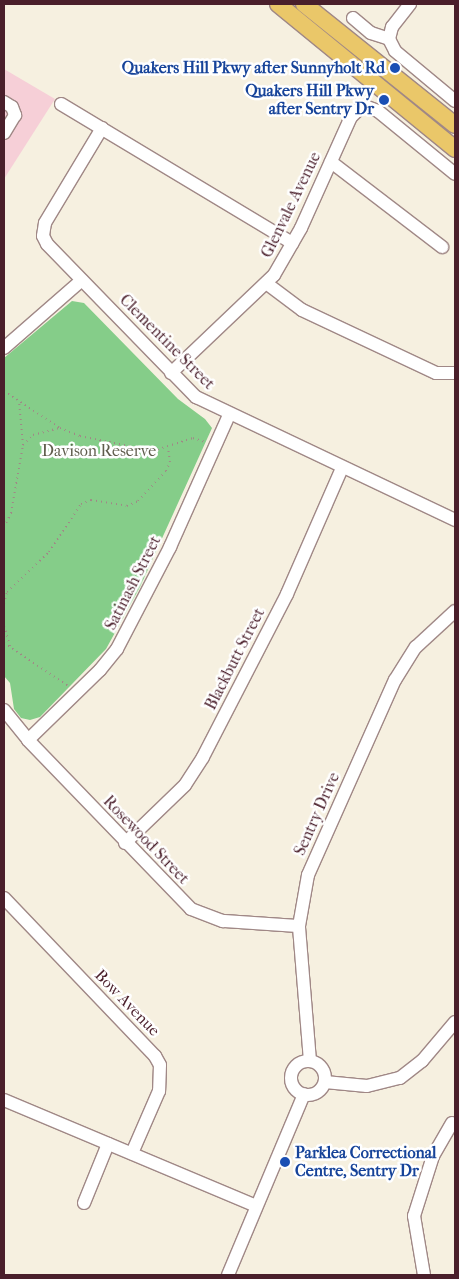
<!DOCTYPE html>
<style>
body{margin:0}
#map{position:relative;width:459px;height:1279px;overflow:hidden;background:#f6f0e0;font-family:"IM FELL French Canon",serif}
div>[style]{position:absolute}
.built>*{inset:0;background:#f6cfd7}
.green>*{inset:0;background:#85cd89}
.path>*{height:2px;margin-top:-1px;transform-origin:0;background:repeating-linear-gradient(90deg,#a08886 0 1px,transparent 0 5px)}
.roads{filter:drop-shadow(1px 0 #a08886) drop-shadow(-1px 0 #a08886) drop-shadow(0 1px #a08886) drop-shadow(0 -1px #a08886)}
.minor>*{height:12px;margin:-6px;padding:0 6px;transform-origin:6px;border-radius:6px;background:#fff}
.minor>.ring{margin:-6px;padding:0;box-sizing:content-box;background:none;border:12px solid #fff;border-radius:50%}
.major>*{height:16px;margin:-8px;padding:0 8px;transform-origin:8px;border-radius:8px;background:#eac769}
.dots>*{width:14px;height:14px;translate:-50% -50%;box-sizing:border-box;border:2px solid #fff;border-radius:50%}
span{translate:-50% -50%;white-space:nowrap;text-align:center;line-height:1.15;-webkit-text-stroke:5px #fff;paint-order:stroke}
.transit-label{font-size:16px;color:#164399;font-weight:700}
.right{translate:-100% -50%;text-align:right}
.left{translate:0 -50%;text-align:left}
.street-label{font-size:16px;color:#4a1f2b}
.park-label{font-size:16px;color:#5f5c4c}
.frame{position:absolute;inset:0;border:5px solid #4a1f2b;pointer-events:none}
</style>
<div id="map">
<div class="built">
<i style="clip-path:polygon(4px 69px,55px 99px,4px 179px)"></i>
</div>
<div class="green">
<i style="clip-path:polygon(72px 301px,84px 303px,178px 399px,205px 419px,212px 428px,140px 587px,106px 649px,40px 717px,30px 720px,21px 718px,14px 709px,10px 683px,4px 676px,4px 358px)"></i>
</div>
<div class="path">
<i style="left:4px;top:391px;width:67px;rotate:33.5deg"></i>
<i style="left:60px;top:428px;width:22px;rotate:22deg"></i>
<i style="left:80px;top:436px;width:75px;rotate:11.6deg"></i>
<i style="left:153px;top:451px;width:42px;rotate:-18deg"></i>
<i style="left:193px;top:438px;width:13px;rotate:18deg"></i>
<i style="left:23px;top:445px;width:14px;rotate:-45deg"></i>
<i style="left:33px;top:435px;width:28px;rotate:-15deg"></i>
<i style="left:4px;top:527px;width:16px;rotate:-63deg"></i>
<i style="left:11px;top:513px;width:69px;rotate:-80deg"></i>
<i style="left:23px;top:445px;width:44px;rotate:-95.2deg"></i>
<i style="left:4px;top:604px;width:12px;rotate:-76deg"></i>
<i style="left:7px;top:592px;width:58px;rotate:-43.6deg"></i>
<i style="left:49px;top:552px;width:58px;rotate:-56.3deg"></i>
<i style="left:81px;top:504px;width:11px;rotate:-22deg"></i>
<i style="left:91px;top:500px;width:36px;rotate:9deg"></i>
<i style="left:127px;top:506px;width:12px;rotate:-24deg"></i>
<i style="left:138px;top:501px;width:41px;rotate:-47deg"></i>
<i style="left:166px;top:471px;width:10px;rotate:-66deg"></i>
<i style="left:170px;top:462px;width:15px;rotate:-98deg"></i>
<i style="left:4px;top:626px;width:21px;rotate:73deg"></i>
<i style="left:4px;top:643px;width:77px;rotate:33.9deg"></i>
</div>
<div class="roads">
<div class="minor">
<i style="left:410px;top:4px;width:29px;rotate:128deg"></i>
<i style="left:392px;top:27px;width:12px;rotate:104deg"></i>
<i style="left:389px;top:39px;width:13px;rotate:63deg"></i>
<i style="left:395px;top:51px;width:78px;rotate:39.8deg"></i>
<i style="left:353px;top:18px;width:23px;rotate:40deg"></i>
<i style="left:371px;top:33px;width:19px;rotate:18deg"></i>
<i style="left:4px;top:102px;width:9px;rotate:32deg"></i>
<i style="left:12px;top:107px;width:9px;rotate:69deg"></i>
<i style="left:15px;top:115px;width:21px;rotate:121deg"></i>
<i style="left:61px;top:104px;width:270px;rotate:31deg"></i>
<i style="left:102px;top:128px;width:111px;rotate:121deg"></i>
<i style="left:45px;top:223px;width:13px;rotate:99deg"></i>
<i style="left:43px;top:236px;width:9px;rotate:63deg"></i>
<i style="left:47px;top:244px;width:214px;rotate:45.8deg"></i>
<i style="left:196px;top:397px;width:287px;rotate:25.4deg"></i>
<i style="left:331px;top:162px;width:140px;rotate:37.4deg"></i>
<i style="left:266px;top:283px;width:45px;rotate:36.9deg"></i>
<i style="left:302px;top:310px;width:148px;rotate:25.2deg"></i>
<i style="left:436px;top:373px;width:19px"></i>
<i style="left:4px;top:348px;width:103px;rotate:-41.1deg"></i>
<i style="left:171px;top:373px;width:142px;rotate:-43.6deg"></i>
<i style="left:274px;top:275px;width:54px;rotate:-60.1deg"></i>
<i style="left:301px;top:228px;width:122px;rotate:-65.8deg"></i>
<i style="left:351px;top:117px;width:11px;rotate:-45deg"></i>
<i style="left:359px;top:109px;width:8px;rotate:-14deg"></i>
<i style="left:367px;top:107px;width:12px;rotate:20deg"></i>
<i style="left:378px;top:111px;width:99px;rotate:39.3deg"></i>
<i style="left:4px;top:710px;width:38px;rotate:51deg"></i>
<i style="left:28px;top:740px;width:235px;rotate:46deg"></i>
<i style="left:191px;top:909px;width:34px;rotate:21deg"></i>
<i style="left:223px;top:921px;width:76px;rotate:3.8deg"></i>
<i style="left:28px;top:740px;width:100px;rotate:-44.2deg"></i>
<i style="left:100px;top:670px;width:27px;rotate:-51deg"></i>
<i style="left:117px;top:649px;width:115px;rotate:-62.5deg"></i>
<i style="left:170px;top:547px;width:145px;rotate:-65.9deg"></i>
<i style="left:125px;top:843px;width:83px;rotate:-44deg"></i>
<i style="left:185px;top:785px;width:33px;rotate:-57deg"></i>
<i style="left:203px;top:757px;width:183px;rotate:-62.7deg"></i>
<i style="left:287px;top:594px;width:137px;rotate:-66.4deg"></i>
<i style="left:4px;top:898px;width:219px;rotate:46.3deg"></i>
<i style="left:155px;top:1056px;width:10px;rotate:61deg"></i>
<i style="left:160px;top:1065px;width:26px;rotate:92deg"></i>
<i style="left:159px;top:1091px;width:68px;rotate:113.5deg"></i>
<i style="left:310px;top:1061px;width:135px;rotate:-94.7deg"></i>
<i style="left:299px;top:926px;width:52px;rotate:-80deg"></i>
<i style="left:308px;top:875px;width:214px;rotate:-66deg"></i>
<i style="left:395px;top:680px;width:39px;rotate:-58deg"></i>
<i style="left:416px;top:647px;width:53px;rotate:-42.7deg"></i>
<i class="ring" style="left:291px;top:1061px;width:22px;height:22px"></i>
<i style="left:325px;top:1082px;width:42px;rotate:5.4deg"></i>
<i style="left:367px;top:1086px;width:34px;rotate:-14deg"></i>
<i style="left:400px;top:1078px;width:28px;rotate:-38deg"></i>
<i style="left:422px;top:1061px;width:51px;rotate:-49.8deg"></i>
<i style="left:4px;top:1100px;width:273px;rotate:22.8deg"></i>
<i style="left:84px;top:1203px;width:64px;rotate:-67.9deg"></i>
<i style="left:228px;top:1275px;width:196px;rotate:-67.2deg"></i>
<i style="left:424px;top:1275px;width:60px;rotate:-99.6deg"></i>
<i style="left:414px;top:1216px;width:63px;rotate:-72.4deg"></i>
<i style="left:433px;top:1156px;width:38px;rotate:-60deg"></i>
</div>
<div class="major">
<i style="left:278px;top:4px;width:229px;rotate:39.3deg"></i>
<i style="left:304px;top:4px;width:193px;rotate:38.7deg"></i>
</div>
</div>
<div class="dots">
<i style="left:395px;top:68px;background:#1a4fb4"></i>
<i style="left:384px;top:100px;background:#1a4fb4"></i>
<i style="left:285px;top:1162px;background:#1a4fb4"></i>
</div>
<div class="transit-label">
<span class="right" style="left:385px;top:68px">Quakers Hill Pkwy after Sunnyholt Rd</span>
<span class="right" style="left:374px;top:100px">Quakers Hill Pkwy<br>after Sentry Dr</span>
<span class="left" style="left:295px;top:1162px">Parklea Correctional<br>Centre, Sentry Dr</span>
</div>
<div class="street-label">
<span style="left:291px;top:205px;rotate:-64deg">Glenvale Avenue</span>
<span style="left:167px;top:342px;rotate:45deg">Clementine Street</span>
<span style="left:133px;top:583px;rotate:-63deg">Satinash Street</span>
<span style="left:235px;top:659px;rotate:-63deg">Blackbutt Street</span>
<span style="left:317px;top:814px;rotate:-66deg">Sentry Drive</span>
<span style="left:146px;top:840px;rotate:46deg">Rosewood Street</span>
<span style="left:127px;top:1003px;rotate:46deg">Bow Avenue</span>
</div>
<div class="park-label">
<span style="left:99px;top:451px">Davison Reserve</span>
</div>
<div class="frame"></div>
</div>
